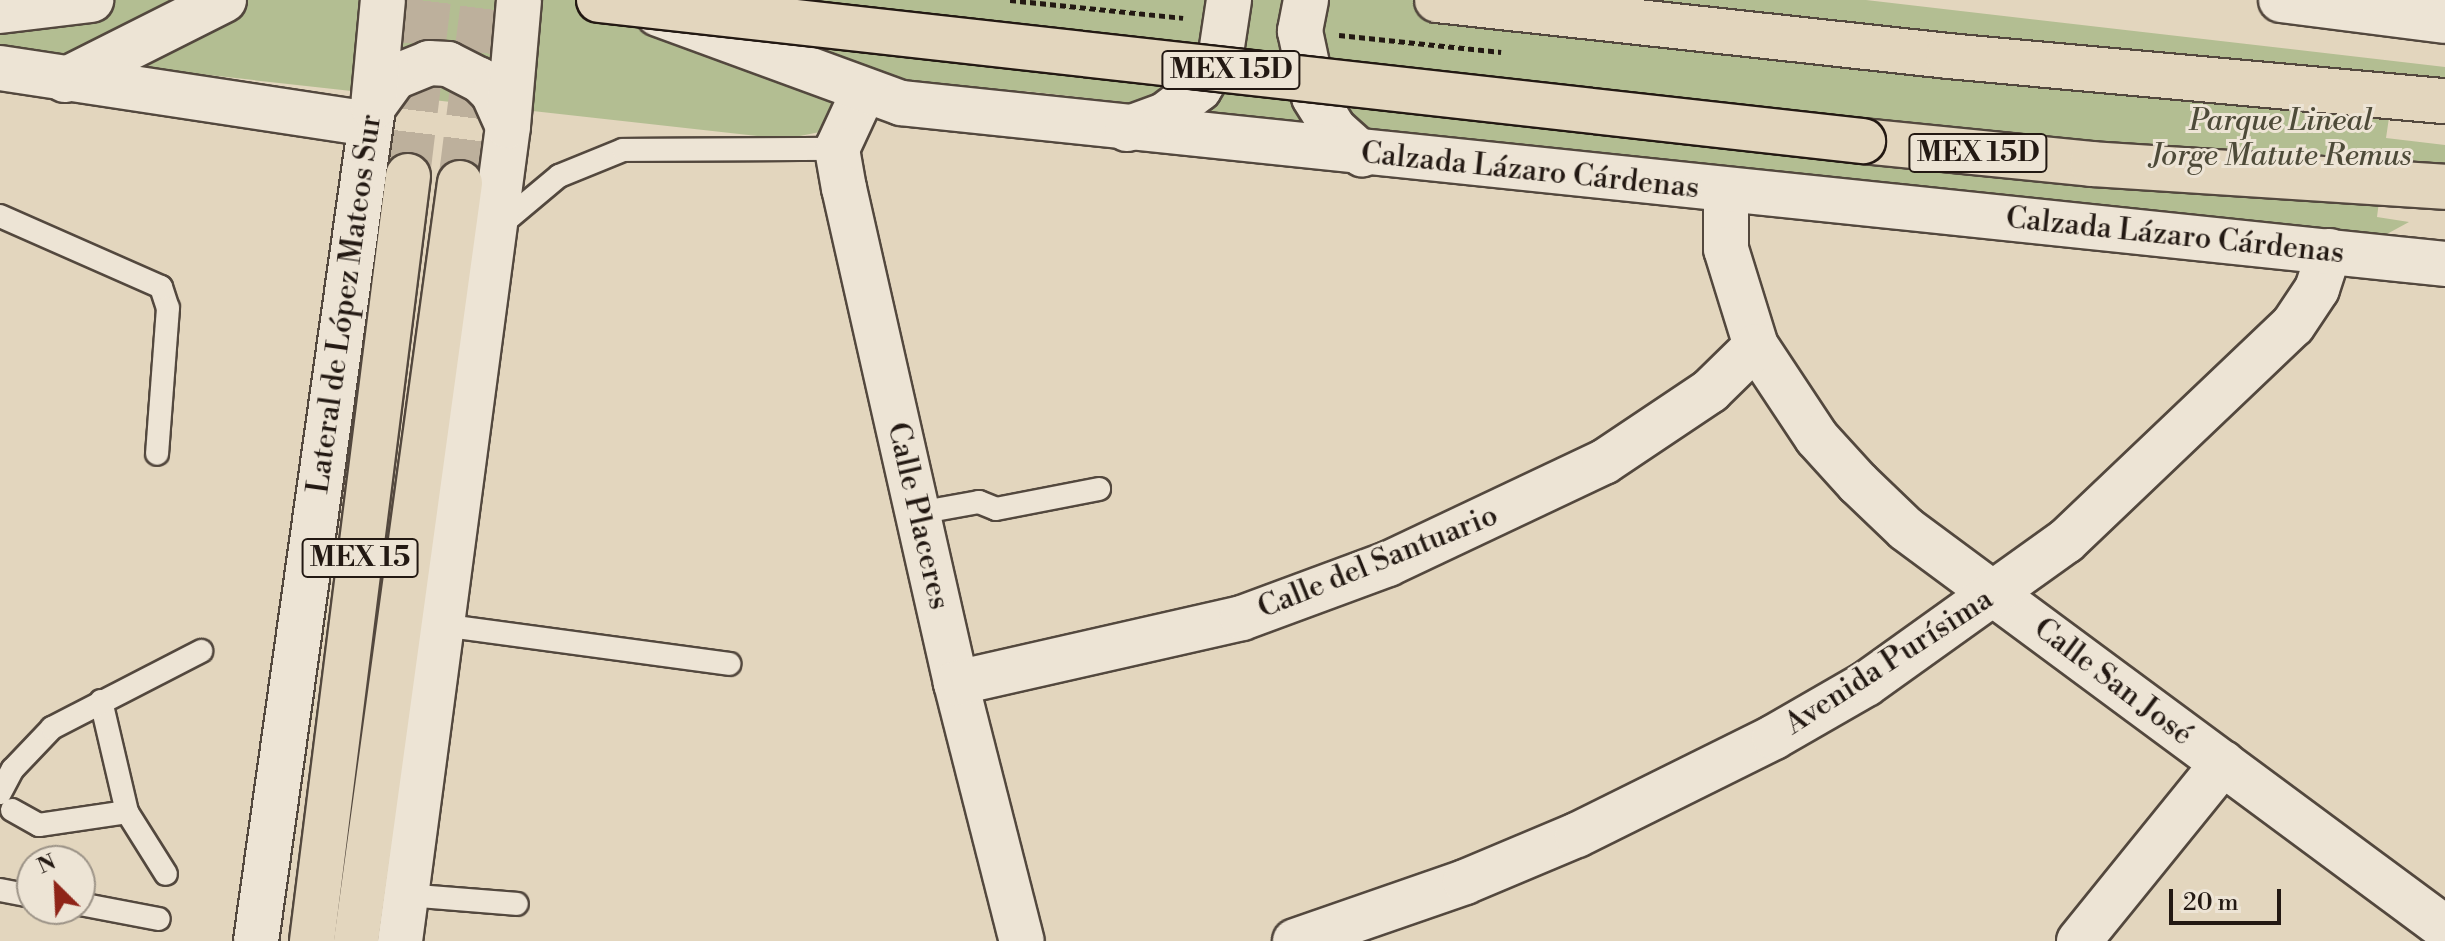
<!DOCTYPE html>
<meta charset="utf-8">
<style>
body{margin:0}
#map{position:relative;width:2445px;height:941px;overflow:hidden;background:#e3d6be;font-family:"Libre Bodoni",serif}
div>[style]{position:absolute}
.green>*{inset:0;background:#b3be92}
.primary-tunnel>*{height:44px;margin-top:-22px;transform-origin:0;background:repeating-linear-gradient(90deg,#bdb09c 0 44px,transparent 0 66px)}
.path>*{height:5px;margin-top:-2.5px;transform-origin:0;background:repeating-linear-gradient(90deg,#231913 0 6px,transparent 0 10px)}
.roads{filter:drop-shadow(2px 0 #53483e) drop-shadow(-2px 0 #53483e) drop-shadow(0 2px #53483e) drop-shadow(0 -2px #53483e)}
.service>*{height:22px;margin:-11px;padding:0 11px;transform-origin:11px;border-radius:11px;background:#ede4d5}
.minor>*{height:44px;margin:-22px;padding:0 22px;transform-origin:22px;border-radius:22px;background:#ede4d5}
.tertiary>*{height:44px;margin:-22px;padding:0 22px;transform-origin:22px;border-radius:22px;background:#ede4d5}
.secondary>*{height:44px;margin:-22px;padding:0 22px;transform-origin:22px;border-radius:22px;background:#ede4d5}
.primary>*{height:44px;margin:-22px;padding:0 22px;transform-origin:22px;border-radius:22px;background:#e3d6be}
.motorway>*{height:44px;margin:-22px;padding:0 22px;transform-origin:22px;border-radius:22px;background:#e3d6be}
.bridges{filter:drop-shadow(2px 0 #231913) drop-shadow(-2px 0 #231913) drop-shadow(0 2px #231913) drop-shadow(0 -2px #231913)}
.motorway-bridge>*{height:44px;margin:-22px;padding:0 22px;transform-origin:22px;border-radius:22px;background:#e3d6be}
span{translate:-50% -50%;white-space:nowrap;text-align:center;line-height:1.15;-webkit-text-stroke:6px #ede4d5;paint-order:stroke}
.shield-label span{padding:2px 6px;background:#ede4d5;border:2px solid;border-radius:6px;-webkit-text-stroke-width:0}
.shield-label{font-size:28px;color:#231913;font-weight:700}
.park-label{font-size:30px;color:#4e4b39;font-style:italic}
.street-label{font-size:30px;color:#231913}
.north{position:absolute;left:16px;top:845px;width:80px;height:80px;box-sizing:border-box;background:#ede4d5;border:2px solid #9c9387;border-radius:50%;rotate:336deg;font-size:22px;font-weight:700;line-height:32px;text-align:center;color:#231913}
.north::after{content:'';display:block;margin:auto;width:28px;height:36px;background:#8f2418;clip-path:polygon(50% 0,100% 100%,50% 72%,0 100%)}
.scale{position:absolute;left:2169px;top:889px;width:112px;height:36px;box-sizing:border-box;border:4px solid #231913;border-top:0;padding-left:10px;font-size:24px;line-height:28px;white-space:nowrap;color:#231913;-webkit-text-stroke:6px #ede4d5;paint-order:stroke}
</style>
<div id="map">
<div class="green">
<i style="clip-path:polygon(0 0,1866px 0,2445px 67px,2445px 88px,2394px 84px,2386px 138px,2445px 145px,2445px 170px,2384px 163px,2377px 217px,2409px 222px,2374px 241px,1024px 91px,785px 139px,0 52px)"></i>
</div>
<div class="primary-tunnel">
<i style="left:408px;top:176px;width:177px;rotate:-83.2deg"></i>
<i style="left:460px;top:183px;width:184px;rotate:-82.8deg"></i>
</div>
<div class="path">
<i style="left:1010px;top:0;width:174px;rotate:5.9deg"></i>
<i style="left:1339px;top:35px;width:163px;rotate:6deg"></i>
</div>
<div class="roads">
<div class="service">
<i style="left:0;top:216px;width:176px;rotate:23.8deg"></i>
<i style="left:161px;top:287px;width:22px;rotate:72deg"></i>
<i style="left:168px;top:308px;width:146px;rotate:94.3deg"></i>
<i style="left:498px;top:227px;width:80px;rotate:-39.9deg"></i>
<i style="left:559px;top:176px;width:69px;rotate:-22.1deg"></i>
<i style="left:623px;top:150px;width:214px;rotate:-0.3deg"></i>
<i style="left:918px;top:513px;width:62px;rotate:-10.2deg"></i>
<i style="left:979px;top:502px;width:18px;rotate:22deg"></i>
<i style="left:996px;top:509px;width:105px;rotate:-11deg"></i>
<i style="left:442px;top:625px;width:290px;rotate:7.7deg"></i>
<i style="left:101px;top:701px;width:114px;rotate:76.8deg"></i>
<i style="left:127px;top:812px;width:73px;rotate:57.8deg"></i>
<i style="left:0;top:793px;width:27px;rotate:-62deg"></i>
<i style="left:13px;top:769px;width:57px;rotate:-46.4deg"></i>
<i style="left:52px;top:728px;width:168px;rotate:-27.3deg"></i>
<i style="left:12px;top:810px;width:31px;rotate:29deg"></i>
<i style="left:39px;top:825px;width:89px;rotate:-8.4deg"></i>
<i style="left:0;top:890px;width:33px;rotate:11deg"></i>
<i style="left:406px;top:895px;width:111px;rotate:4.6deg"></i>
<i style="left:80px;top:904px;width:80px;rotate:10.8deg"></i>
</div>
<div class="minor">
<i style="left:863px;top:93px;width:62px;rotate:114.9deg"></i>
<i style="left:837px;top:149px;width:40px;rotate:80deg"></i>
<i style="left:844px;top:188px;width:508px;rotate:77.25deg"></i>
<i style="left:956px;top:683px;width:266px;rotate:75.7deg"></i>
<i style="left:1726px;top:192px;width:57px;rotate:90deg"></i>
<i style="left:1726px;top:249px;width:102px;rotate:72.8deg"></i>
<i style="left:1756px;top:346px;width:110px;rotate:56.5deg"></i>
<i style="left:1817px;top:438px;width:61px;rotate:47.7deg"></i>
<i style="left:1858px;top:483px;width:66px;rotate:43.8deg"></i>
<i style="left:1906px;top:529px;width:671px;rotate:36.51deg"></i>
<i style="left:956px;top:683px;width:293px;rotate:-12.8deg"></i>
<i style="left:1242px;top:618px;width:156px;rotate:-20.3deg"></i>
<i style="left:1388px;top:564px;width:239px;rotate:-25.3deg"></i>
<i style="left:1604px;top:462px;width:128px;rotate:-33.8deg"></i>
<i style="left:1710px;top:391px;width:64px;rotate:-44.4deg"></i>
<i style="left:1295px;top:941px;width:180px;rotate:-19.1deg"></i>
<i style="left:1465px;top:882px;width:121px;rotate:-22.8deg"></i>
<i style="left:1577px;top:835px;width:220px;rotate:-26.4deg"></i>
<i style="left:1774px;top:737px;width:106px;rotate:-29.9deg"></i>
<i style="left:1866px;top:684px;width:246px;rotate:-35.6deg"></i>
<i style="left:2066px;top:541px;width:313px;rotate:-43.6deg"></i>
<i style="left:2293px;top:325px;width:43px;rotate:-56.3deg"></i>
<i style="left:2317px;top:289px;width:40px;rotate:-72deg"></i>
<i style="left:2079px;top:941px;width:229px;rotate:-51deg"></i>
</div>
<div class="tertiary">
<i style="left:1306px;top:0;width:32px;rotate:101deg"></i>
<i style="left:1300px;top:31px;width:67px;rotate:78deg"></i>
<i style="left:1314px;top:97px;width:38px;rotate:58deg"></i>
<i style="left:1334px;top:129px;width:38px;rotate:42deg"></i>
<i style="left:2281px;top:0;width:165px;rotate:7.3deg"></i>
<i style="left:0;top:11px;width:92px;rotate:-6.9deg"></i>
<i style="left:658px;top:14px;width:259px;rotate:20.1deg"></i>
<i style="left:901px;top:103px;width:1552px;rotate:5.95deg"></i>
<i style="left:65px;top:80px;width:178px;rotate:-26.7deg"></i>
<i style="left:1127px;top:129px;width:40px;rotate:-20.2deg"></i>
<i style="left:1165px;top:115px;width:43px;rotate:-37.4deg"></i>
<i style="left:1199px;top:89px;width:42px;rotate:-58.6deg"></i>
<i style="left:1221px;top:53px;width:54px;rotate:-81.4deg"></i>
</div>
<div class="secondary">
<i style="left:0;top:68px;width:374px;rotate:8.6deg"></i>
<i style="left:373px;top:107px;width:37px;rotate:-54deg"></i>
<i style="left:395px;top:77px;width:37px;rotate:-22deg"></i>
<i style="left:429px;top:63px;width:19px;rotate:3deg"></i>
<i style="left:448px;top:64px;width:36px;rotate:27deg"></i>
<i style="left:480px;top:80px;width:18px;rotate:45deg"></i>
<i style="left:493px;top:93px;width:36px;rotate:66deg"></i>
<i style="left:256px;top:941px;width:842px;rotate:-82.01deg"></i>
<i style="left:373px;top:107px;width:107px;rotate:-84.7deg"></i>
<i style="left:400px;top:941px;width:822px;rotate:-82.45deg"></i>
<i style="left:508px;top:126px;width:126px;rotate:-85deg"></i>
</div>
<div class="primary">
<i style="left:312px;top:941px;width:771px;rotate:-82.85deg"></i>
<i style="left:356px;top:941px;width:765px;rotate:-82.19deg"></i>
</div>
<div class="motorway">
<i style="left:1437px;top:0;width:514px;rotate:6.25deg"></i>
<i style="left:1948px;top:56px;width:499px;rotate:5.2deg"></i>
<i style="left:1863px;top:141px;width:230px;rotate:5.7deg"></i>
<i style="left:2092px;top:164px;width:354px;rotate:3.7deg"></i>
</div>
</div>
<div class="bridges">
<div class="motorway-bridge">
<i style="left:599px;top:0;width:1272px;rotate:6.37deg"></i>
</div>
</div>
<div class="shield-label">
<span style="left:1231px;top:70px">MEX 15D</span>
<span style="left:1978px;top:153px">MEX 15D</span>
<span style="left:360px;top:558px">MEX 15</span>
</div>
<div class="park-label">
<span style="left:2281px;top:138px">Parque Lineal<br>Jorge Matute Remus</span>
</div>
<div class="street-label">
<span style="left:1530px;top:171px;rotate:6deg">Calzada Lázaro Cárdenas</span>
<span style="left:2175px;top:236px;rotate:6deg">Calzada Lázaro Cárdenas</span>
<span style="left:345px;top:304px;rotate:-82deg">Lateral de López Mateos Sur</span>
<span style="left:918px;top:516px;rotate:77deg">Calle Placeres</span>
<span style="left:1378px;top:562px;rotate:-22deg">Calle del Santuario</span>
<span style="left:1889px;top:662px;rotate:-33deg">Avenida Purísima</span>
<span style="left:2113px;top:682px;rotate:37deg">Calle San José</span>
</div>
<div class="north">N</div>
<div class="scale">20 m</div>
</div>
